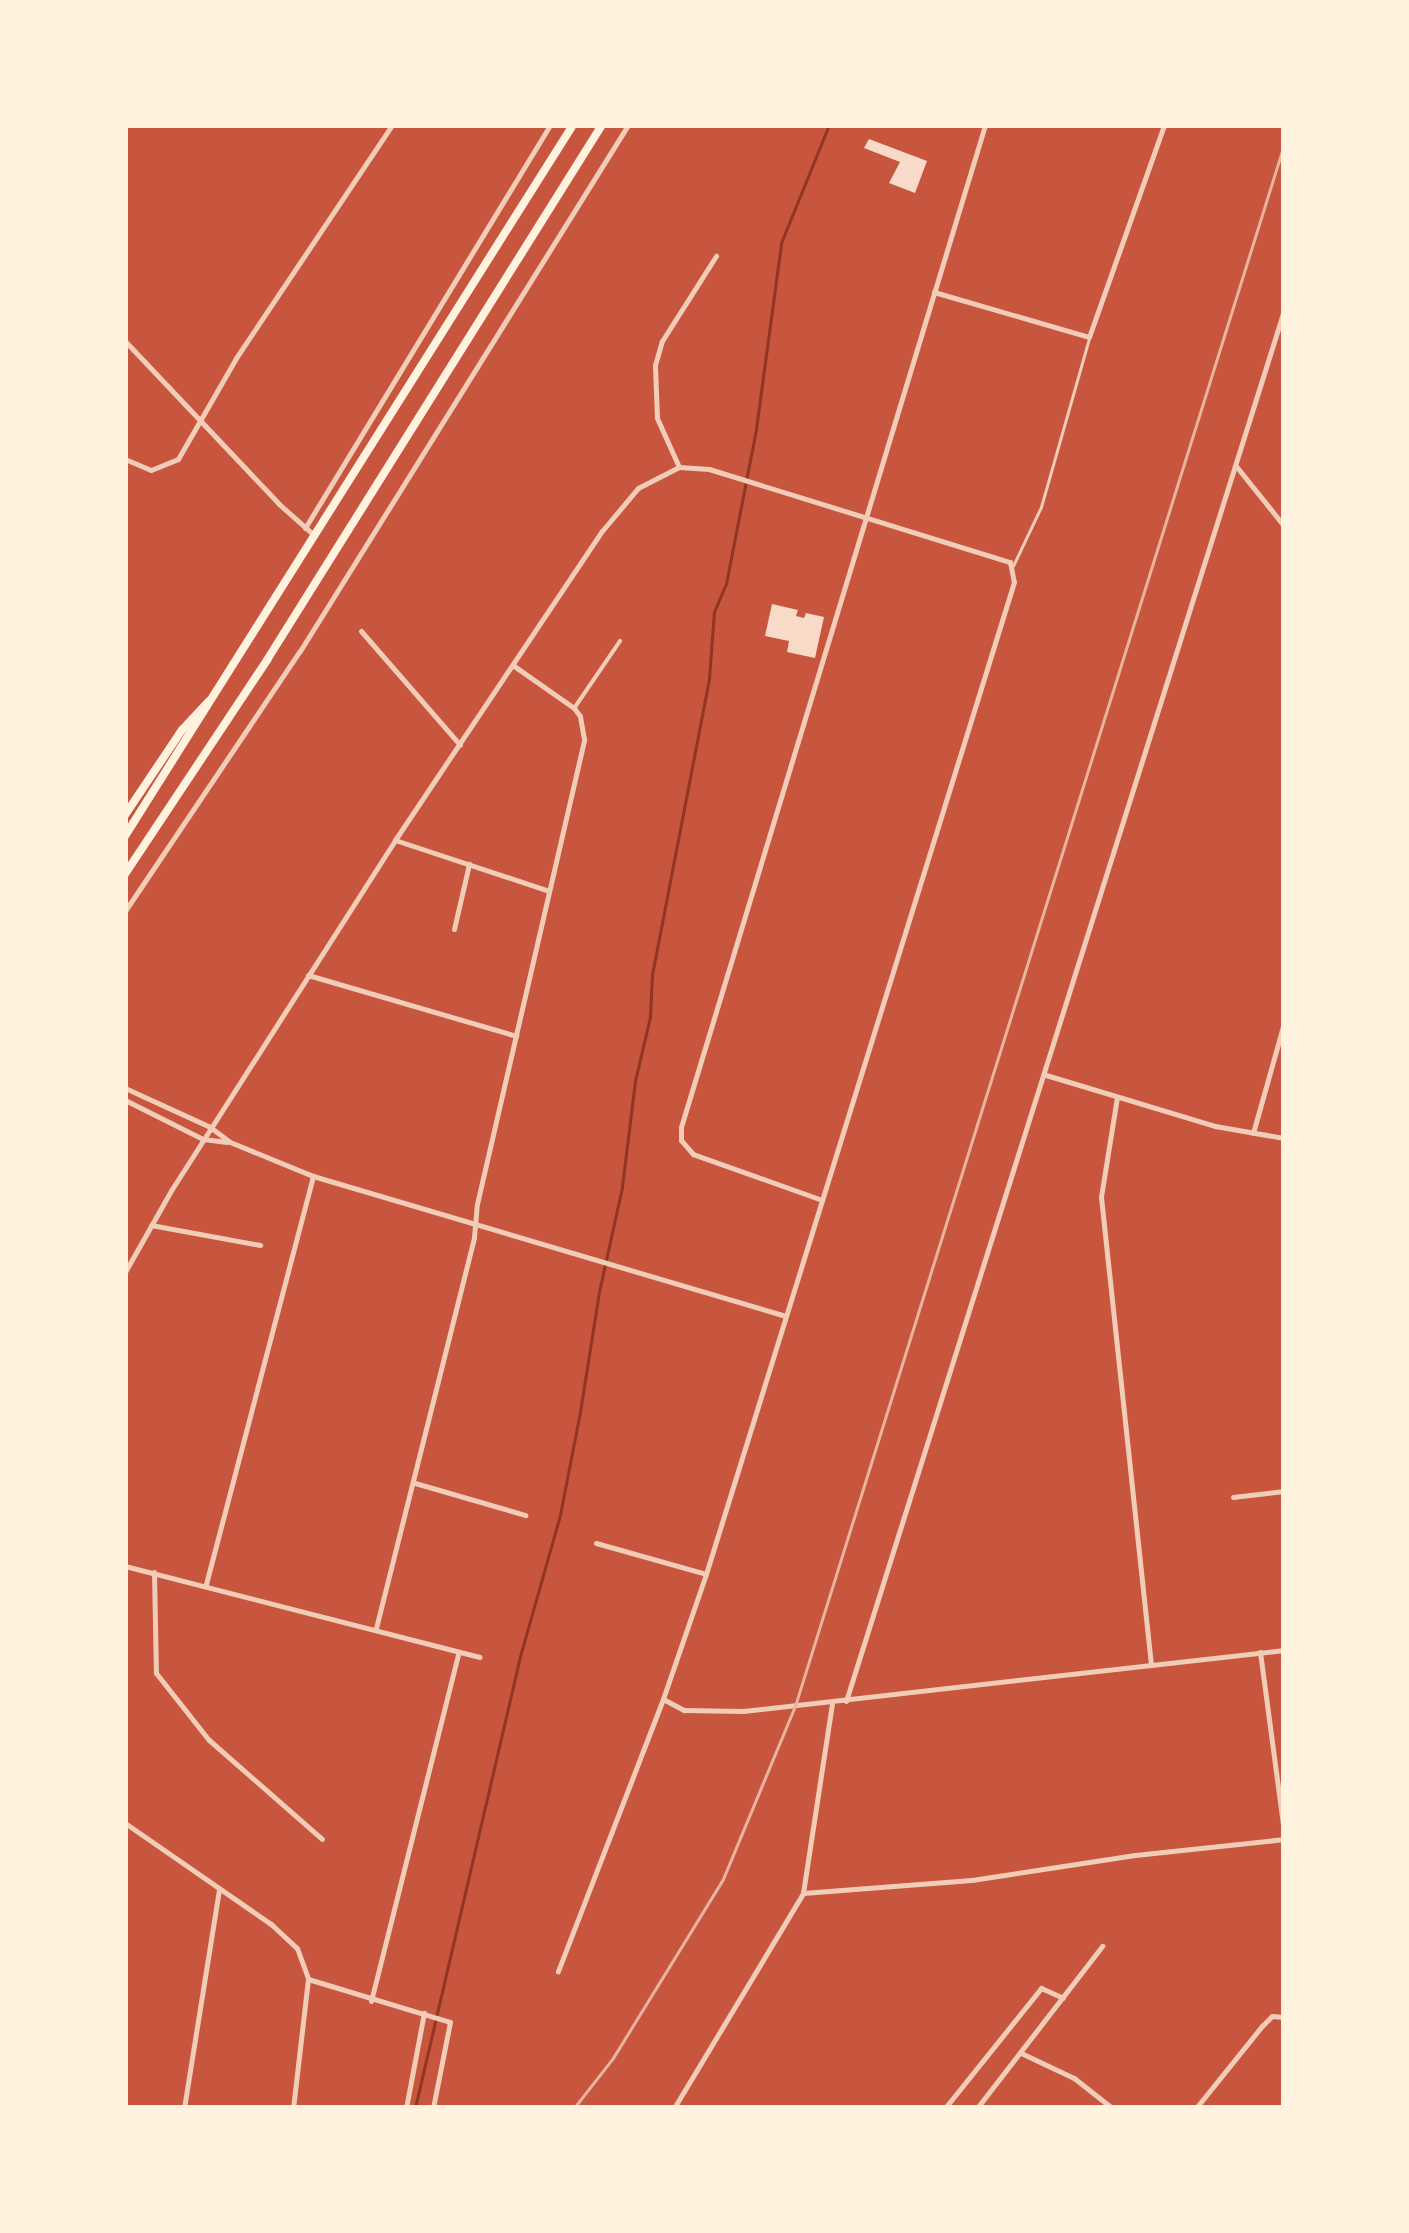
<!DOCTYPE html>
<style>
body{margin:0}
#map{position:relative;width:1409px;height:2233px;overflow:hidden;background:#c8553d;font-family:"Playfair Display",serif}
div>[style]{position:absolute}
.stream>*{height:2.5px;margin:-1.25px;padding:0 1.25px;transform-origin:1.25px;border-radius:1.25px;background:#8f3625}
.building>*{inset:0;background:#f7dbc8}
.service>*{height:2.5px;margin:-1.25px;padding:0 1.25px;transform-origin:1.25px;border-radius:1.25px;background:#f1ccb7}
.pedestrian>*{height:4px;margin:-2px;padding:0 2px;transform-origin:2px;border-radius:2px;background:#f1ccb7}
.minor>*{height:5px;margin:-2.5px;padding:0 2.5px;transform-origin:2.5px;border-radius:2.5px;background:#f1ccb7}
.trunk>*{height:8px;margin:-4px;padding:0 4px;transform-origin:4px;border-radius:4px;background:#fff3e0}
.rail>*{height:2.5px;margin:-1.25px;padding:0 1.25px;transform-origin:1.25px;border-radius:1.25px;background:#e9b49f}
span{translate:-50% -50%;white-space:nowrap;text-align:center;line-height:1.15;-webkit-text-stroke:10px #fff3e0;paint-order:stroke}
.frame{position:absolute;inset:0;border:128px solid #fff3e0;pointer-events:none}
</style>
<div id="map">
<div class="stream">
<i style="left:415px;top:2108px;width:467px;rotate:-76.9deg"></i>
<i style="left:521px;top:1653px;width:143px;rotate:-74.2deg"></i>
<i style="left:560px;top:1515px;width:105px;rotate:-79deg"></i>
<i style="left:580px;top:1412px;width:121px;rotate:-81deg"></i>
<i style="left:599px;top:1292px;width:107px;rotate:-77.6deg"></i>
<i style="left:622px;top:1187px;width:107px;rotate:-83deg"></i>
<i style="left:635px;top:1081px;width:66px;rotate:-76.8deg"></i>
<i style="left:650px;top:1017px;width:42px;rotate:-87.3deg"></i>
<i style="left:652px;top:975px;width:302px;rotate:-79.1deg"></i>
<i style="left:709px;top:678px;width:66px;rotate:-85.7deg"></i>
<i style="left:714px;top:612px;width:30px;rotate:-67deg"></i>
<i style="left:726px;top:584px;width:158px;rotate:-79deg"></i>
<i style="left:756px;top:429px;width:188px;rotate:-82.3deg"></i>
<i style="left:781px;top:243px;width:127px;rotate:-67.9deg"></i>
</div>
<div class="building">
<i style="clip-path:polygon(869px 139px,927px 161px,915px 193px,889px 183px,900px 162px,864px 148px)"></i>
<i style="clip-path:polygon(772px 604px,798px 610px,796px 616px,804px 618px,806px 613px,824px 617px,815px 658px,787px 652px,789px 641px,765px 636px)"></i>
</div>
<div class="service">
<i style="left:1013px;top:566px;width:65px;rotate:-64.6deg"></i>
<i style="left:1041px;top:507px;width:176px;rotate:-74.1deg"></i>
</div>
<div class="pedestrian">
<i style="left:575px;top:707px;width:80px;rotate:-55.7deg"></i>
</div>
<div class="minor">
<i style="left:934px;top:292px;width:161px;rotate:16.2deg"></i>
<i style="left:1089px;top:337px;width:225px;rotate:-70.5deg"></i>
<i style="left:125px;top:341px;width:224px;rotate:46.6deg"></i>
<i style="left:279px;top:504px;width:48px;rotate:41.6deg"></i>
<i style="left:125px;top:459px;width:28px;rotate:23deg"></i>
<i style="left:151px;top:470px;width:29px;rotate:-22deg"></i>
<i style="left:178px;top:459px;width:116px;rotate:-60.1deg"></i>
<i style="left:236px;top:358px;width:280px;rotate:-56.2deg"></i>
<i style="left:1236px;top:466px;width:77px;rotate:51.3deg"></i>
<i style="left:679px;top:467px;width:54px;rotate:-114.2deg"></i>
<i style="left:657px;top:418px;width:53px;rotate:-92.2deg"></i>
<i style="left:655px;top:365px;width:25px;rotate:-74deg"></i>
<i style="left:662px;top:341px;width:101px;rotate:-57.6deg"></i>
<i style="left:305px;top:528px;width:472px;rotate:-58.7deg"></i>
<i style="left:361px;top:631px;width:151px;rotate:49deg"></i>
<i style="left:395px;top:840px;width:162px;rotate:18.3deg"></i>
<i style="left:125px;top:911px;width:313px;rotate:-56.1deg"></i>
<i style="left:300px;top:651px;width:620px;rotate:-58.05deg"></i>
<i style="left:454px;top:929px;width:67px;rotate:-77deg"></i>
<i style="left:308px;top:975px;width:217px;rotate:16.3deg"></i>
<i style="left:1046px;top:1075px;width:177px;rotate:16.8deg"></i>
<i style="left:1215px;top:1126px;width:70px;rotate:9.9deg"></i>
<i style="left:125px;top:1088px;width:94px;rotate:24.6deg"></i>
<i style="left:210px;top:1127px;width:25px;rotate:37deg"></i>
<i style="left:230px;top:1142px;width:90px;rotate:22.3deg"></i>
<i style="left:313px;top:1176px;width:493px;rotate:16.5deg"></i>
<i style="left:1117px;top:1097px;width:101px;rotate:99.1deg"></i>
<i style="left:1101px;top:1197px;width:471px;rotate:83.9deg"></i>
<i style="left:125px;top:1100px;width:87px;rotate:26.6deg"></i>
<i style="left:203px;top:1139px;width:24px;rotate:7deg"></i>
<i style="left:1253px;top:1133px;width:114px;rotate:-74.3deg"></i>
<i style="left:822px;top:1200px;width:137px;rotate:-160.4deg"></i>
<i style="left:693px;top:1154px;width:18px;rotate:-131deg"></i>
<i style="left:681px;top:1140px;width:13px;rotate:-90deg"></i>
<i style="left:681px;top:1127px;width:1047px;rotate:-73.12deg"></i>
<i style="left:151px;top:1225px;width:111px;rotate:10.4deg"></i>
<i style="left:125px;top:1272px;width:95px;rotate:-60.5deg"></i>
<i style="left:172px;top:1189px;width:414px;rotate:-57.4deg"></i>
<i style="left:395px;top:840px;width:372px;rotate:-56.2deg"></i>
<i style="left:602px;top:531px;width:56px;rotate:-50.1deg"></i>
<i style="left:638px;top:488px;width:46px;rotate:-27.1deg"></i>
<i style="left:679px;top:467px;width:30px;rotate:4deg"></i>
<i style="left:709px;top:469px;width:315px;rotate:17.2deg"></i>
<i style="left:1010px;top:562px;width:20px;rotate:79deg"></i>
<i style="left:1014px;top:582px;width:1039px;rotate:107.25deg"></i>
<i style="left:706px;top:1574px;width:132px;rotate:109deg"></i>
<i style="left:663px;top:1699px;width:292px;rotate:111.1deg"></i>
<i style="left:415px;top:1483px;width:115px;rotate:16.2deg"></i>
<i style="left:1233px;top:1497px;width:51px;rotate:-6.7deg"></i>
<i style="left:596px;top:1543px;width:114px;rotate:15.7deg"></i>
<i style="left:125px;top:1566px;width:366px;rotate:14.4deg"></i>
<i style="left:154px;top:1572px;width:101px;rotate:88.9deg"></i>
<i style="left:156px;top:1673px;width:85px;rotate:51.7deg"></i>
<i style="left:209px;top:1740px;width:150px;rotate:41.2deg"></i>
<i style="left:206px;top:1584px;width:422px;rotate:-75.3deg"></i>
<i style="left:376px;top:1628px;width:403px;rotate:-75.9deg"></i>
<i style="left:474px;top:1237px;width:33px;rotate:-85deg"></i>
<i style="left:477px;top:1204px;width:477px;rotate:-77deg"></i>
<i style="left:584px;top:739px;width:23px;rotate:-100deg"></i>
<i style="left:580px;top:716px;width:10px;rotate:-127deg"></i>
<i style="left:574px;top:708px;width:73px;rotate:-145deg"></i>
<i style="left:1260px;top:1652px;width:181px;rotate:82.4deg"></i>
<i style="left:663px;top:1699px;width:24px;rotate:28deg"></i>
<i style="left:684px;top:1710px;width:59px;rotate:1deg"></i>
<i style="left:743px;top:1711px;width:544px;rotate:-6.43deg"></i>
<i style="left:846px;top:1701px;width:1458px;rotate:-72.52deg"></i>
<i style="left:125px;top:1823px;width:178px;rotate:34.7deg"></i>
<i style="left:271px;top:1924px;width:35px;rotate:43deg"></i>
<i style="left:297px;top:1948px;width:33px;rotate:70deg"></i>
<i style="left:308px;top:1979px;width:130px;rotate:96.6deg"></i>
<i style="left:803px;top:1893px;width:169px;rotate:-4.4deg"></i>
<i style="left:972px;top:1880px;width:165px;rotate:-8.7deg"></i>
<i style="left:1135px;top:1855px;width:150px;rotate:-6.1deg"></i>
<i style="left:308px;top:1979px;width:148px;rotate:16.8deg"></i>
<i style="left:450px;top:2022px;width:88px;rotate:101.2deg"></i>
<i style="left:371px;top:2001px;width:357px;rotate:-75.9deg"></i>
<i style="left:1021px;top:2053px;width:59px;rotate:25.3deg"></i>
<i style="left:1074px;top:2078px;width:48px;rotate:38.3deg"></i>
<i style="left:184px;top:2108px;width:221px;rotate:-80.9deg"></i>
<i style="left:406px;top:2108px;width:97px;rotate:-79.3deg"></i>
<i style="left:674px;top:2108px;width:251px;rotate:-59deg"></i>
<i style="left:803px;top:1893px;width:191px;rotate:-81.3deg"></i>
<i style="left:945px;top:2108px;width:154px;rotate:-51.3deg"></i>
<i style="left:1041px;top:1988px;width:24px;rotate:24deg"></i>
<i style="left:977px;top:2108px;width:205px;rotate:-52.3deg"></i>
<i style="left:1196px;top:2108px;width:105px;rotate:-51.2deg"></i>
<i style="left:1262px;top:2026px;width:14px;rotate:-45deg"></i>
<i style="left:1272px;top:2016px;width:12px;rotate:5deg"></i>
</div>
<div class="trunk">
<i style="left:125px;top:815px;width:102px;rotate:-56.2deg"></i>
<i style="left:182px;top:730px;width:40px;rotate:-47deg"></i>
<i style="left:125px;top:836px;width:840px;rotate:-57.79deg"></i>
<i style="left:125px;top:874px;width:257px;rotate:-56.4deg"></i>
<i style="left:267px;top:660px;width:631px;rotate:-57.95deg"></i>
</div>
<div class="rail">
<i style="left:574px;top:2108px;width:63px;rotate:-52deg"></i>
<i style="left:613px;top:2058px;width:210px;rotate:-58.4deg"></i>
<i style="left:723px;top:1879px;width:187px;rotate:-67.4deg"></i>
<i style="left:795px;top:1706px;width:1636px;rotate:-72.61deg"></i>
</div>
<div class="frame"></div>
</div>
